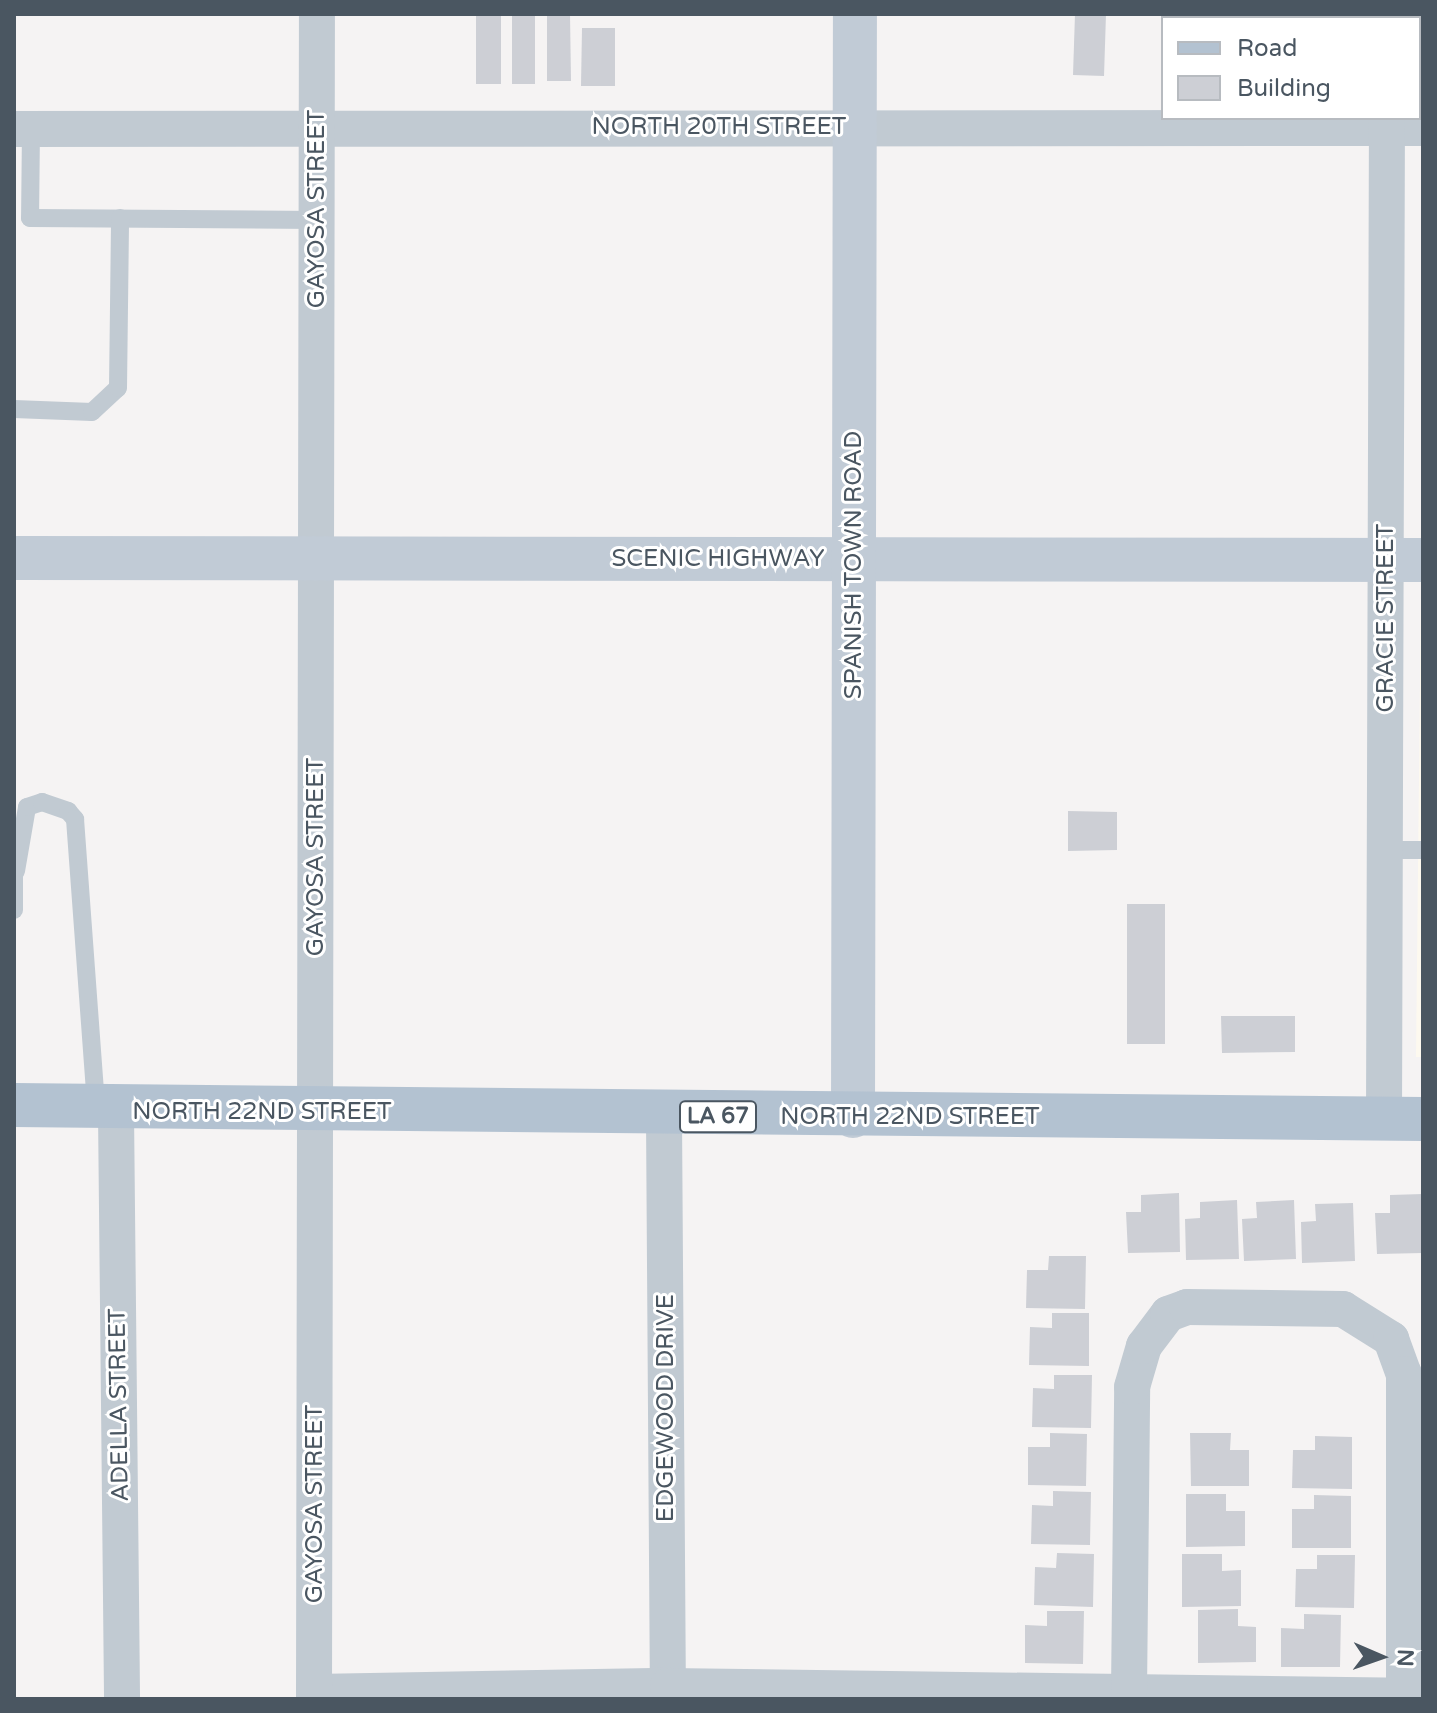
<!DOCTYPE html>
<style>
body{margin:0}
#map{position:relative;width:1437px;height:1713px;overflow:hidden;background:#f5f3f3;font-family:"Varela Round",sans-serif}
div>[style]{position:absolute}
.commercial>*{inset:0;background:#fdf9ef}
.building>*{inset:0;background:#cdcfd5}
.lane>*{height:18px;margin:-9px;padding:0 9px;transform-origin:9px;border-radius:9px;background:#c1cad2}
.street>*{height:36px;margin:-18px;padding:0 18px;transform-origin:18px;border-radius:18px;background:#c1cad2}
.secondary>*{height:44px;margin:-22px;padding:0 22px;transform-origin:22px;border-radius:22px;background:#c1cbd6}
.primary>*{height:44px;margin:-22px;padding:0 22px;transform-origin:22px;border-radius:22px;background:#b3c2d1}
span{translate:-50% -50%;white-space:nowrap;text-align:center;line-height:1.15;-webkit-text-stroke:6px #fff;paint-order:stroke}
.shield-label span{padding:2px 6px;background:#fff;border:2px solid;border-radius:6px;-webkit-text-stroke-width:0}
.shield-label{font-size:22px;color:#4a5661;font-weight:700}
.street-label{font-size:24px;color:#4a5661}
.frame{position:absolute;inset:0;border:16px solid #4a5661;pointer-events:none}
.legend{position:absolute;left:1161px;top:16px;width:260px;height:104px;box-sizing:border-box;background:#fff;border:2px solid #b7bbc0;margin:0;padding:10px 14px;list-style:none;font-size:24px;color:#4a5661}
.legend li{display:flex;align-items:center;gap:16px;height:40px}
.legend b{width:40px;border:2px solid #b7bbc0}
.north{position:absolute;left:1341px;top:1617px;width:80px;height:80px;-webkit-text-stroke:6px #fff;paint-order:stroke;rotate:92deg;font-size:22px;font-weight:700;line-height:32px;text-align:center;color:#4a5661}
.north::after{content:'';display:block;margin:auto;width:28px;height:36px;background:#4a5661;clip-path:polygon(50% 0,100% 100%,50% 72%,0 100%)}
</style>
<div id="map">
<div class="commercial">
<i style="clip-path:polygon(1421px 591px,1423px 591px,1423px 1057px,1416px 1057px)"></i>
</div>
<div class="building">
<i style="clip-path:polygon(476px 14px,501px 14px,501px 84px,476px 84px)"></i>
<i style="clip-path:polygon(512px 14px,535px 14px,535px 84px,512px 84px)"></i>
<i style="clip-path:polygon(547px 14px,570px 14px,571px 81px,547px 81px)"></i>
<i style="clip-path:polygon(1075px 14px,1106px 14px,1104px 76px,1073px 75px)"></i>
<i style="clip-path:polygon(582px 28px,615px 28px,615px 86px,581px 86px)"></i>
<i style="clip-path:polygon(1068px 811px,1117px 812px,1117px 850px,1068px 851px)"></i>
<i style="clip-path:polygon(1127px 904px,1165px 904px,1165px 1044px,1127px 1044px)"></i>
<i style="clip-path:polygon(1221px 1016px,1295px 1016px,1295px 1052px,1222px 1053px)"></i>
<i style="clip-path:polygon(1179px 1193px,1180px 1252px,1128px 1253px,1126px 1212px,1141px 1212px,1141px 1195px)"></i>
<i style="clip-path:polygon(1423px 1194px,1423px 1253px,1377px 1254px,1375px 1213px,1390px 1213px,1390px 1195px)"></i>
<i style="clip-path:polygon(1237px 1200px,1239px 1259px,1186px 1260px,1185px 1219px,1200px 1218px,1200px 1202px)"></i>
<i style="clip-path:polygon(1294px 1200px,1296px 1259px,1244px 1261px,1242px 1219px,1257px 1218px,1256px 1202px)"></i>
<i style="clip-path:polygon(1353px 1203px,1355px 1261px,1302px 1263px,1301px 1222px,1316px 1221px,1315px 1204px)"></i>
<i style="clip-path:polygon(1049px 1256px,1086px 1256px,1085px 1309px,1026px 1308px,1027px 1270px,1048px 1270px)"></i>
<i style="clip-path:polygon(1052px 1313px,1089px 1313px,1089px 1366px,1029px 1365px,1030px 1327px,1052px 1328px)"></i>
<i style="clip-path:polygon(1054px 1375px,1092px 1375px,1091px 1428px,1032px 1427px,1033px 1388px,1054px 1389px)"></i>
<i style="clip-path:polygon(1050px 1433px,1087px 1434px,1086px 1486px,1028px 1485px,1028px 1447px,1050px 1447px)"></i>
<i style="clip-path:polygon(1190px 1433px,1231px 1433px,1230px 1450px,1249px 1450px,1249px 1486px,1191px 1486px)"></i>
<i style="clip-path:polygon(1315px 1436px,1352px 1437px,1352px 1489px,1292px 1488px,1293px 1450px,1315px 1450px)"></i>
<i style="clip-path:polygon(1053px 1491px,1091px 1492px,1090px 1545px,1031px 1544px,1032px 1505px,1053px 1506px)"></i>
<i style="clip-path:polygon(1186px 1494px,1226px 1494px,1226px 1511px,1245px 1511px,1245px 1546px,1186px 1547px)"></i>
<i style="clip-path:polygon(1314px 1495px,1351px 1496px,1351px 1548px,1292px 1548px,1292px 1509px,1314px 1509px)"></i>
<i style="clip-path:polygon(1057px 1553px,1094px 1554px,1093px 1607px,1034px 1605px,1035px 1567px,1056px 1568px)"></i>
<i style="clip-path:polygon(1182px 1554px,1222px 1554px,1222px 1571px,1241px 1570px,1241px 1606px,1182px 1607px)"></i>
<i style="clip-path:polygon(1317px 1555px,1355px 1555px,1354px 1608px,1295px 1607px,1296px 1569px,1317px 1569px)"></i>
<i style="clip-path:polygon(1238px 1609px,1238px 1626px,1256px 1627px,1256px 1662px,1198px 1663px,1198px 1610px)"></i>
<i style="clip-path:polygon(1047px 1611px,1084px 1611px,1083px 1664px,1025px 1663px,1025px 1625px,1047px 1626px)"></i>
<i style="clip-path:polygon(1304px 1614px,1341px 1615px,1340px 1667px,1281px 1667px,1281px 1628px,1304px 1629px)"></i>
</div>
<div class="lane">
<i style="left:31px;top:128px;width:90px;rotate:90.6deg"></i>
<i style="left:30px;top:218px;width:287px;rotate:0.4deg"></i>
<i style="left:14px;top:409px;width:78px;rotate:2.2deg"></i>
<i style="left:92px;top:412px;width:35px;rotate:-43deg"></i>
<i style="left:118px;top:388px;width:170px;rotate:-89.3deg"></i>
<i style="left:1386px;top:850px;width:37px"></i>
<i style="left:14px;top:871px;width:39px;rotate:90deg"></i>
<i style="left:16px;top:871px;width:65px;rotate:-80.2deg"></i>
<i style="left:27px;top:807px;width:16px;rotate:-18deg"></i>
<i style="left:42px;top:802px;width:28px;rotate:19deg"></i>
<i style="left:68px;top:811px;width:11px;rotate:49deg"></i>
<i style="left:75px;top:819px;width:290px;rotate:85.8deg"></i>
</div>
<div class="street">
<i style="left:1387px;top:18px;width:4px;rotate:-90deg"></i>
<i style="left:14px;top:129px;width:1409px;rotate:-0.04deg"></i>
<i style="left:116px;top:1112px;width:587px;rotate:89.41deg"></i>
<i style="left:664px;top:1117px;width:582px;rotate:89.61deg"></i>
<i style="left:1384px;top:1119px;width:1001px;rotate:-89.83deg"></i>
<i style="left:314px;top:1692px;width:354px;rotate:-1deg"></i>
<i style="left:668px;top:1686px;width:755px;rotate:0.76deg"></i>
<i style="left:1129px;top:1692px;width:305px;rotate:-89.4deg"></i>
<i style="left:1132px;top:1387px;width:43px;rotate:-73.7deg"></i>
<i style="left:1144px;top:1346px;width:40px;rotate:-53deg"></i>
<i style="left:1168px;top:1314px;width:20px;rotate:-20deg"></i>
<i style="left:1187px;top:1307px;width:156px;rotate:0.7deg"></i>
<i style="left:1343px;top:1309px;width:57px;rotate:32deg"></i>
<i style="left:1391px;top:1339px;width:37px;rotate:70deg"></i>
<i style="left:1404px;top:1374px;width:322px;rotate:90deg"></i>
<i style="left:314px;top:1699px;width:1685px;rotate:-89.9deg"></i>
</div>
<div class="secondary">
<i style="left:14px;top:558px;width:1409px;rotate:0.08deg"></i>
<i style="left:853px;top:1116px;width:1102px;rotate:-89.9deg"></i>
</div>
<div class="primary">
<i style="left:14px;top:1105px;width:1409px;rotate:0.57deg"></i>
</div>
<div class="shield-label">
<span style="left:718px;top:1117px">LA 67</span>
</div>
<div class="street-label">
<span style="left:719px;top:127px">NORTH 20TH STREET</span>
<span style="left:317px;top:209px;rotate:-90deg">GAYOSA STREET</span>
<span style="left:718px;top:559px">SCENIC HIGHWAY</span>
<span style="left:854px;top:565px;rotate:-90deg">SPANISH TOWN ROAD</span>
<span style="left:1386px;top:618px;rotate:-90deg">GRACIE STREET</span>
<span style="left:316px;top:857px;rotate:-90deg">GAYOSA STREET</span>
<span style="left:262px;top:1112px">NORTH 22ND STREET</span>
<span style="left:910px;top:1117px">NORTH 22ND STREET</span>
<span style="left:119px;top:1405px;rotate:-91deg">ADELLA STREET</span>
<span style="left:666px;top:1408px;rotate:-90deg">EDGEWOOD DRIVE</span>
<span style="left:315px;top:1504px;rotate:-90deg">GAYOSA STREET</span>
</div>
<div class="frame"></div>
<ul class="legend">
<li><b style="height:10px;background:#b3c2d1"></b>Road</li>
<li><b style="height:22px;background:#cdcfd5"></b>Building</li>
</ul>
<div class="north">N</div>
</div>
